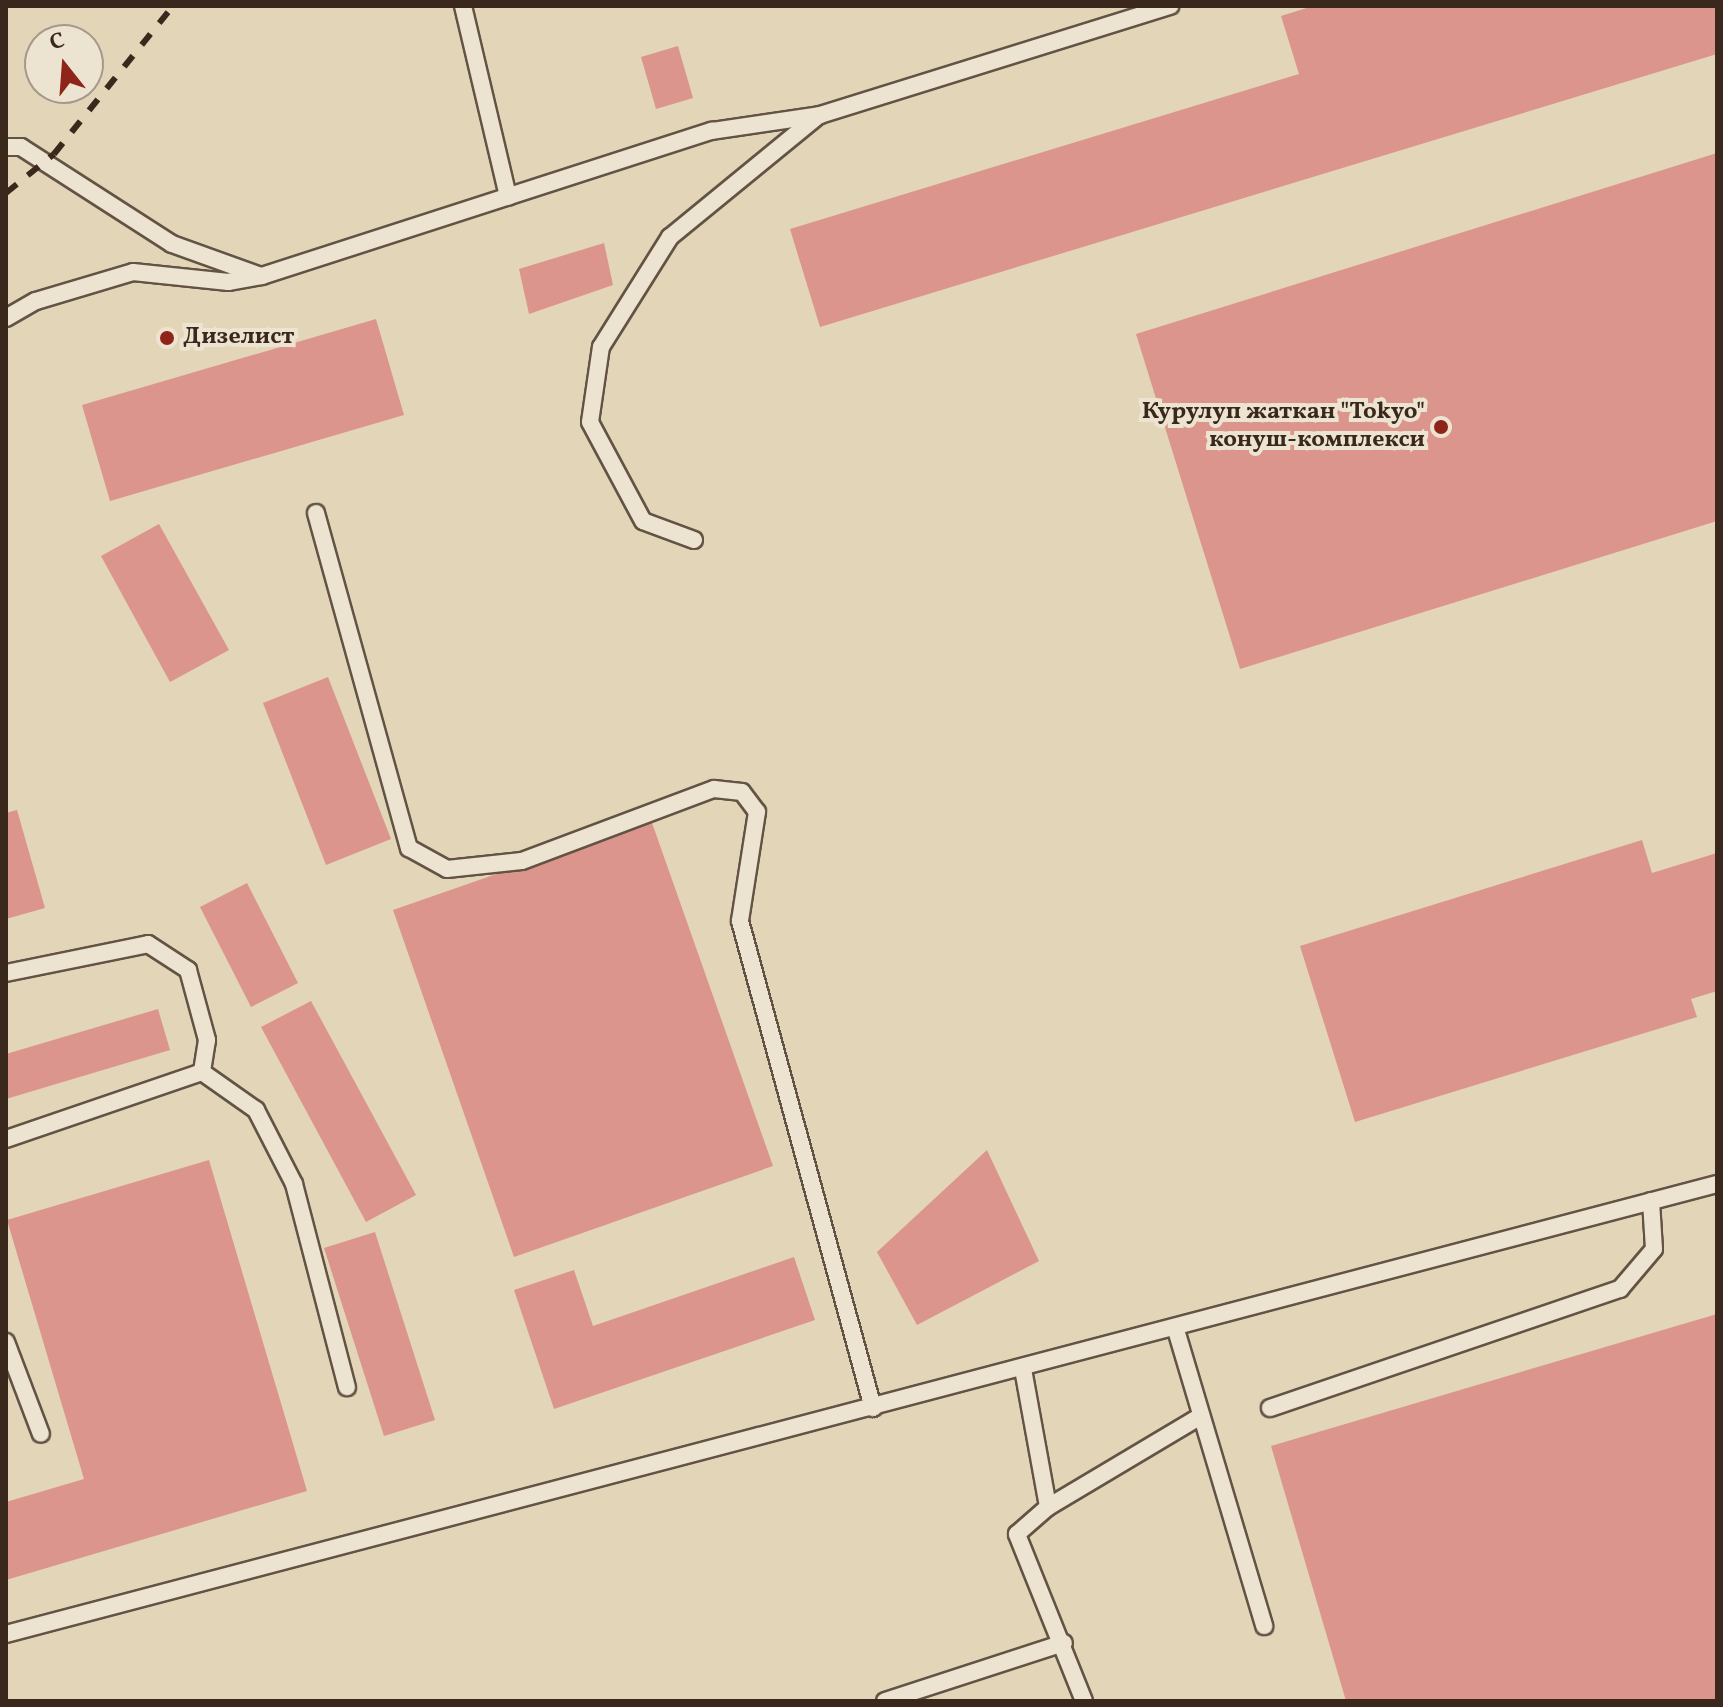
<!DOCTYPE html>
<meta charset="utf-8">
<style>
body{margin:0}
#map{position:relative;width:1723px;height:1707px;overflow:hidden;background:#e2d5b8;font-family:Vollkorn,serif}
div>[style]{position:absolute}
.building>*{inset:0;background:#dc958c}
.roads{filter:drop-shadow(2px 0 #645344) drop-shadow(-2px 0 #645344) drop-shadow(0 2px #645344) drop-shadow(0 -2px #645344)}
.service>*{height:16px;margin:-8px;padding:0 8px;transform-origin:8px;border-radius:8px;background:#ece4d1}
.rail>*{height:6px;margin-top:-3px;transform-origin:0;background:repeating-linear-gradient(90deg,#3a281d 0 14px,transparent 0 28px)}
.dots>*{width:22px;height:22px;translate:-50% -50%;box-sizing:border-box;border:4px solid #ece4d1;border-radius:50%}
span{translate:-50% -50%;white-space:nowrap;text-align:center;line-height:1.15;-webkit-text-stroke:8px #ece4d1;paint-order:stroke}
.poi-label{font-size:24px;color:#3a281d;font-weight:700}
.left{translate:0 -50%;text-align:left}
.right{translate:-100% -50%;text-align:right}
.frame{position:absolute;inset:0;border:8px solid #3a281d;pointer-events:none}
.north{position:absolute;left:24px;top:24px;width:80px;height:80px;box-sizing:border-box;background:#ece4d1;border:2px solid #a59989;border-radius:50%;rotate:343deg;font-size:22px;font-weight:700;line-height:32px;text-align:center;color:#3a281d}
.north::after{content:'';display:block;margin:auto;width:28px;height:36px;background:#8f2418;clip-path:polygon(50% 0,100% 100%,50% 72%,0 100%)}
</style>
<div id="map">
<div class="building">
<i style="clip-path:polygon(1313px 6px,1717px 6px,1717px 54px,820px 327px,790px 229px,1299px 74px,1281px 16px)"></i>
<i style="clip-path:polygon(678px 46px,693px 98px,656px 109px,641px 57px)"></i>
<i style="clip-path:polygon(1717px 153px,1717px 521px,1240px 669px,1136px 334px)"></i>
<i style="clip-path:polygon(604px 243px,613px 285px,529px 314px,519px 269px)"></i>
<i style="clip-path:polygon(376px 319px,404px 415px,110px 501px,82px 405px)"></i>
<i style="clip-path:polygon(159px 524px,229px 650px,170px 682px,101px 556px)"></i>
<i style="clip-path:polygon(328px 677px,391px 839px,326px 865px,263px 703px)"></i>
<i style="clip-path:polygon(17px 810px,45px 908px,6px 919px,6px 813px)"></i>
<i style="clip-path:polygon(651px 820px,773px 1166px,514px 1257px,393px 910px)"></i>
<i style="clip-path:polygon(1642px 840px,1652px 873px,1717px 853px,1717px 991px,1691px 999px,1697px 1017px,1355px 1122px,1300px 946px)"></i>
<i style="clip-path:polygon(247px 883px,298px 983px,251px 1007px,200px 907px)"></i>
<i style="clip-path:polygon(311px 1001px,416px 1195px,366px 1222px,261px 1027px)"></i>
<i style="clip-path:polygon(158px 1009px,170px 1050px,6px 1099px,6px 1054px)"></i>
<i style="clip-path:polygon(987px 1150px,1039px 1261px,917px 1325px,877px 1252px)"></i>
<i style="clip-path:polygon(209px 1160px,307px 1491px,6px 1580px,6px 1502px,84px 1479px,7px 1220px)"></i>
<i style="clip-path:polygon(375px 1232px,435px 1420px,384px 1436px,324px 1248px)"></i>
<i style="clip-path:polygon(794px 1257px,815px 1320px,554px 1409px,514px 1290px,574px 1270px,593px 1326px)"></i>
<i style="clip-path:polygon(1717px 1314px,1717px 1701px,1346px 1701px,1271px 1446px)"></i>
</div>
<div class="roads">
<div class="service">
<i style="left:463px;top:6px;width:196px;rotate:76.7deg"></i>
<i style="left:6px;top:147px;width:15px"></i>
<i style="left:21px;top:147px;width:179px;rotate:32.7deg"></i>
<i style="left:172px;top:244px;width:91px;rotate:19.8deg"></i>
<i style="left:6px;top:318px;width:34px;rotate:-30deg"></i>
<i style="left:36px;top:301px;width:101px;rotate:-16.6deg"></i>
<i style="left:133px;top:272px;width:96px;rotate:6deg"></i>
<i style="left:228px;top:282px;width:35px;rotate:-10deg"></i>
<i style="left:262px;top:276px;width:473px;rotate:-17.9deg"></i>
<i style="left:712px;top:131px;width:109px;rotate:-8.4deg"></i>
<i style="left:820px;top:115px;width:367px;rotate:-17.3deg"></i>
<i style="left:316px;top:513px;width:348px;rotate:74.5deg"></i>
<i style="left:409px;top:848px;width:43px;rotate:28.9deg"></i>
<i style="left:447px;top:869px;width:75px;rotate:-6.1deg"></i>
<i style="left:522px;top:861px;width:205px;rotate:-20.6deg"></i>
<i style="left:714px;top:789px;width:28px;rotate:6deg"></i>
<i style="left:742px;top:792px;width:25px;rotate:53deg"></i>
<i style="left:757px;top:812px;width:110px;rotate:98.9deg"></i>
<i style="left:740px;top:921px;width:505px;rotate:74.72deg"></i>
<i style="left:694px;top:540px;width:54px;rotate:-159.6deg"></i>
<i style="left:643px;top:521px;width:112px;rotate:-118.2deg"></i>
<i style="left:590px;top:422px;width:76px;rotate:-81.7deg"></i>
<i style="left:601px;top:347px;width:130px;rotate:-57.9deg"></i>
<i style="left:670px;top:237px;width:191px;rotate:-39.3deg"></i>
<i style="left:6px;top:973px;width:145px;rotate:-11.5deg"></i>
<i style="left:148px;top:944px;width:48px;rotate:33deg"></i>
<i style="left:188px;top:970px;width:73px;rotate:74.8deg"></i>
<i style="left:207px;top:1040px;width:32px;rotate:99deg"></i>
<i style="left:202px;top:1072px;width:207px;rotate:161.1deg"></i>
<i style="left:202px;top:1072px;width:66px;rotate:35.1deg"></i>
<i style="left:256px;top:1110px;width:83px;rotate:62.8deg"></i>
<i style="left:294px;top:1184px;width:210px;rotate:75.4deg"></i>
<i style="left:1176px;top:1330px;width:309px;rotate:73.4deg"></i>
<i style="left:6px;top:1342px;width:98px;rotate:69.2deg"></i>
<i style="left:1023px;top:1369px;width:140px;rotate:79.7deg"></i>
<i style="left:1270px;top:1408px;width:370px;rotate:-18.8deg"></i>
<i style="left:1620px;top:1289px;width:52px;rotate:-49.6deg"></i>
<i style="left:1654px;top:1249px;width:48px;rotate:-93.6deg"></i>
<i style="left:6px;top:1634px;width:1769px;rotate:-14.74deg"></i>
<i style="left:885px;top:1701px;width:188px;rotate:-18deg"></i>
<i style="left:1084px;top:1701px;width:180px;rotate:-111.9deg"></i>
<i style="left:1017px;top:1534px;width:41px;rotate:-41.1deg"></i>
<i style="left:1048px;top:1507px;width:176px;rotate:-30.8deg"></i>
</div>
</div>
<div class="rail">
<i style="left:6px;top:193px;width:62px;rotate:-39.1deg"></i>
<i style="left:54px;top:154px;width:190px;rotate:-51.2deg"></i>
</div>
<div class="dots">
<i style="left:167px;top:338px;background:#8f2418"></i>
<i style="left:1441px;top:427px;background:#8f2418"></i>
</div>
<div class="poi-label">
<span class="left" style="left:183px;top:338px">Дизелист</span>
<span class="right" style="left:1425px;top:427px">Курулуп жаткан "Tokyo"<br>конуш-комплекси</span>
</div>
<div class="frame"></div>
<div class="north">С</div>
</div>
